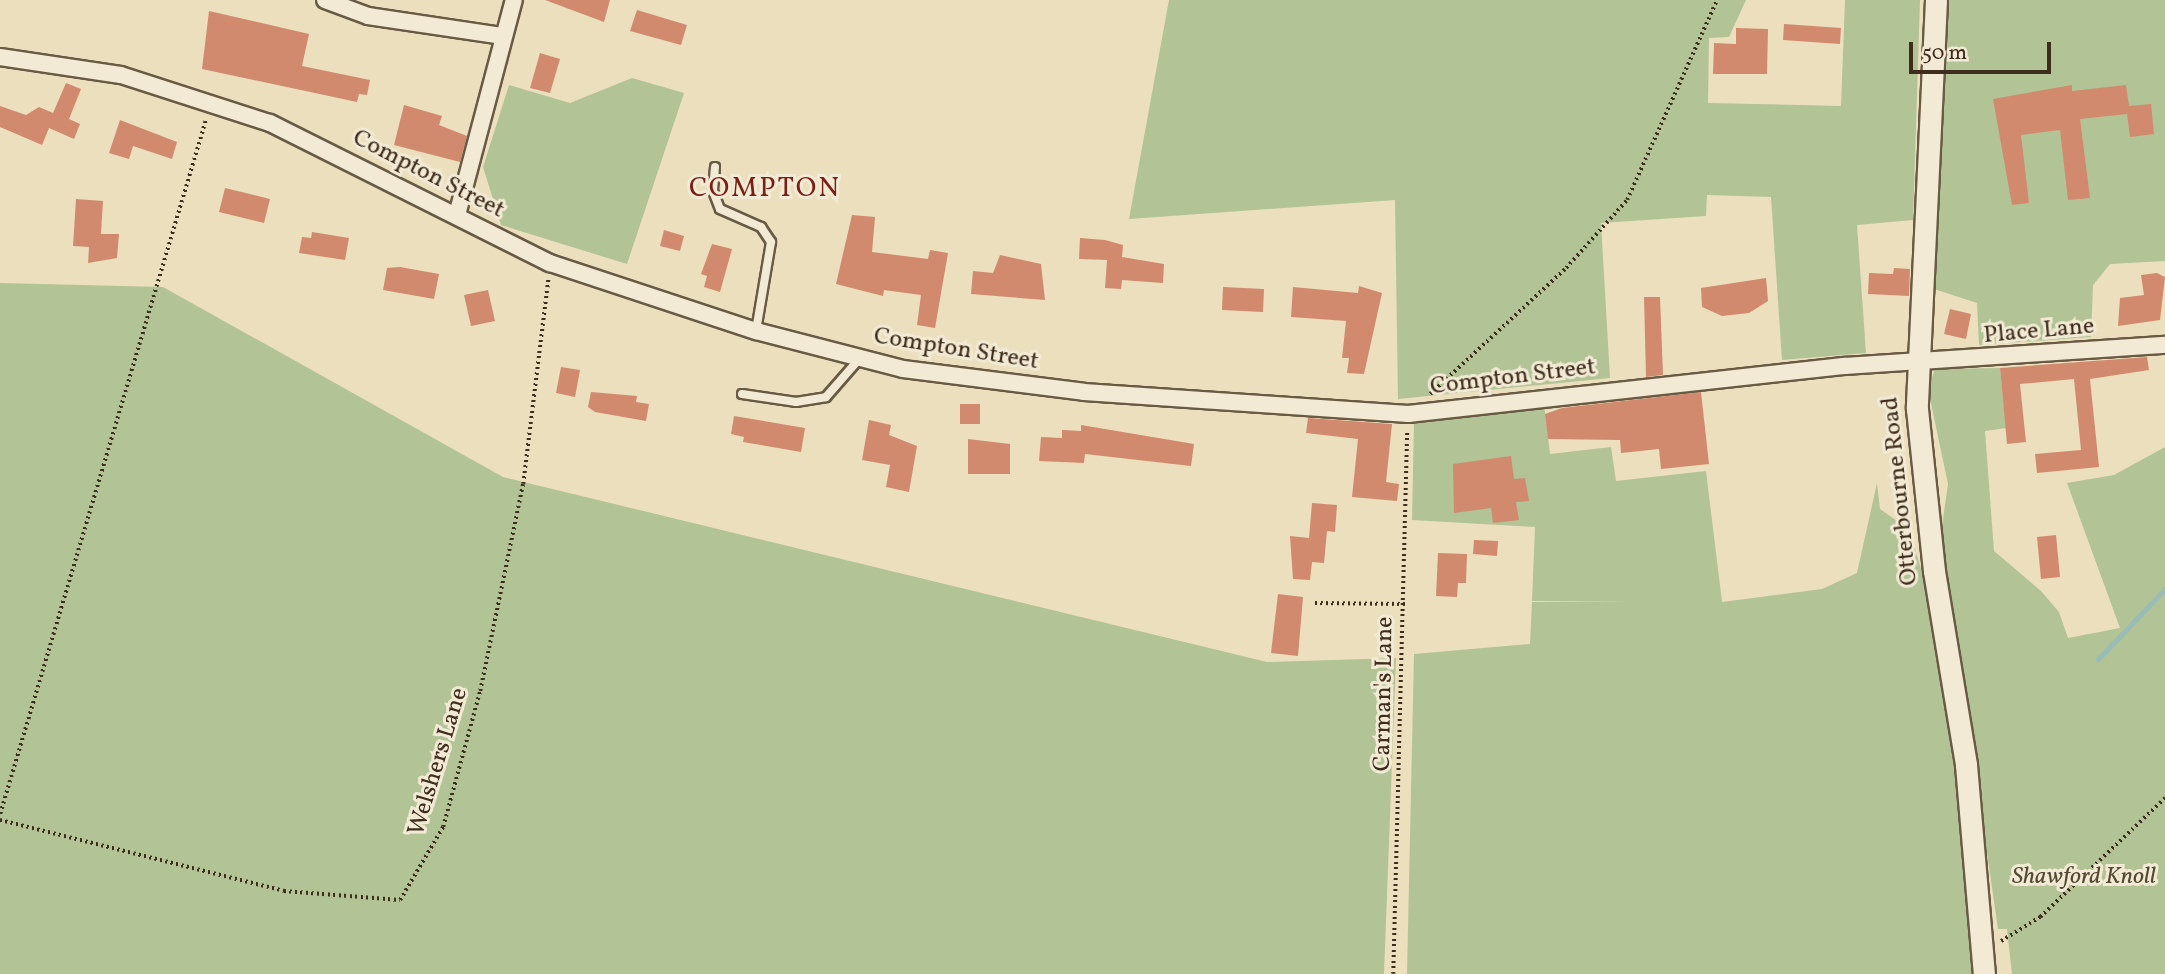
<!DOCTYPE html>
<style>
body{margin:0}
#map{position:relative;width:2165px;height:974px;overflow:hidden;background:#ebdfbe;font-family:Vollkorn,serif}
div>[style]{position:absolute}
.green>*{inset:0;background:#b2c396}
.stream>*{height:5px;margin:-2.5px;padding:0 2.5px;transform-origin:2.5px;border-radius:2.5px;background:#99bcb6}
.building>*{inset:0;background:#d18a6d}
.path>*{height:3.5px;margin-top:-1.75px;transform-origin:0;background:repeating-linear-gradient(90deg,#3e2d1c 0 2px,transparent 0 5.5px)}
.roads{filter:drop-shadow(2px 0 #695a44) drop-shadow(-2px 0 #695a44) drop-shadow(0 2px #695a44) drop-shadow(0 -2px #695a44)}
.service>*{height:8px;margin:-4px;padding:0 4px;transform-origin:4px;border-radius:4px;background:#f2ead5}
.minor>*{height:16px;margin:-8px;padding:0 8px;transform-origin:8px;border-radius:8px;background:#f2ead5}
.tertiary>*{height:21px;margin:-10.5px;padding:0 10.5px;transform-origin:10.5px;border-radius:10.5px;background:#f2ead5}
span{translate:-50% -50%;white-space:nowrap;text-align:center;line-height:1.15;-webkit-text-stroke:6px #f2ead5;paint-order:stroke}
.street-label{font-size:24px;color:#3e2d1c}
.park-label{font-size:24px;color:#554b34;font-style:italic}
.quarter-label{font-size:28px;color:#7a1f14;letter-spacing:2px}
.scale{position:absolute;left:1909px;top:42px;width:142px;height:32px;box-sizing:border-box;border:4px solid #3e2d1c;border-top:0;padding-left:9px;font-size:21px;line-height:24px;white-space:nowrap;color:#3e2d1c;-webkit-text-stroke:5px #f2ead5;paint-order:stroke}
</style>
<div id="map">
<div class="green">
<i style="clip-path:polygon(1169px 0,1746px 0,1729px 37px,1709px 38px,1708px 103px,1841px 106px,1845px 0,1920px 0,1913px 220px,1857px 225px,1866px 353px,1782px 360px,1771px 197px,1707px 195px,1706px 216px,1601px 223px,1610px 378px,1398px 399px,1395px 200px,1129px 219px)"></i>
<i style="clip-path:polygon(1948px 0,2165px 0,2165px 261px,2110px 264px,2093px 285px,2091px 337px,1979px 345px,1977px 303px,1931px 288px)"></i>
<i style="clip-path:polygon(632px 78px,684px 93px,627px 264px,501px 225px,483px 167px,509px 85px,570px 103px)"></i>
<i style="clip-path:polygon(0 283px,163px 287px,503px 477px,1267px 662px,1396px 658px,1384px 974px,0 974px)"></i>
<i style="clip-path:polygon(2000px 368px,2006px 428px,1985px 431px,1994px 551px,2041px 591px,2059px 612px,2068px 638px,2120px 628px,2067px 483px,2114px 475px,2165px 447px,2165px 974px,2012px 974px,2007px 929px,1998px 929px,1978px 790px,1968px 876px,1973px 974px,1407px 974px,1414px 654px,1530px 644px,1532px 602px,1632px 601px,1532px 601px,1535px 527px,1412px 520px,1414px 422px,1544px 404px,1550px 454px,1611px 447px,1616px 481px,1706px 471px,1722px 602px,1822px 589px,1857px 573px,1877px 483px,1880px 509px,1900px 523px,1915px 549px,1928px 592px,1949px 587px,1942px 526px,1948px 484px,1928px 389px,1935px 369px)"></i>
</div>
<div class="stream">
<i style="left:2098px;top:659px;width:97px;rotate:-46.3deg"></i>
</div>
<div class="building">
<i style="clip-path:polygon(545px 0,610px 0,604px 22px)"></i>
<i style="clip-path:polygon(637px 10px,687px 25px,681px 45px,630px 31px)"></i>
<i style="clip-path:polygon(209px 11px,309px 34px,302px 66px,370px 80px,367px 95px,359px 94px,357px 102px,202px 69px)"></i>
<i style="clip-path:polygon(1784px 24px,1841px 28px,1840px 44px,1783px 40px)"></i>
<i style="clip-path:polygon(1736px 28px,1768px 29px,1767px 74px,1713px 74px,1714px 43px,1736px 44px)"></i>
<i style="clip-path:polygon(540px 53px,560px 59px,550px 93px,530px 88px)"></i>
<i style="clip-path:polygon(66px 83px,81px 89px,69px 119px,80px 124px,74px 139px,49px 128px,42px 145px,0 127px,0 106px,26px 115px,39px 107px,53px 113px)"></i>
<i style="clip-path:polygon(2072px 85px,2072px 91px,2126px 85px,2129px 106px,2151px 104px,2154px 134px,2130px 137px,2127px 114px,2080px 119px,2090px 198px,2068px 200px,2060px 130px,2021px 135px,2029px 203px,2012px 205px,1993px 99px)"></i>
<i style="clip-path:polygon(404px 105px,442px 116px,439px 125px,467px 136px,460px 162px,394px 145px)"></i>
<i style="clip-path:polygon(120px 120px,177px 142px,172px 159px,133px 146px,129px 159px,109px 153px)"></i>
<i style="clip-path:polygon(225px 188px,270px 199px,264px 223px,219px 212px)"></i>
<i style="clip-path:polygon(76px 199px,103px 201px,101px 234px,119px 234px,117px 258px,88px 263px,89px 247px,73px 246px)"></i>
<i style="clip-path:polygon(852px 215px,875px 217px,872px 252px,928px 259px,930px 250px,948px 253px,935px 328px,917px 325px,921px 295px,884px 290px,883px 296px,836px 284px)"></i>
<i style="clip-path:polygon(664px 230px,684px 236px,680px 251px,660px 246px)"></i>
<i style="clip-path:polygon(312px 232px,349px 238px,345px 260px,299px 253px,302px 237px,311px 238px)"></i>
<i style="clip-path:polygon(1080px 238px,1105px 240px,1123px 245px,1122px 257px,1164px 264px,1163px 283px,1122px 280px,1121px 289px,1105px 288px,1107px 260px,1079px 259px)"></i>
<i style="clip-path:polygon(712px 244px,732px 249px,720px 292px,704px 287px,707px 276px,701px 274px)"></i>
<i style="clip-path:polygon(1000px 255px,1041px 264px,1045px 300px,971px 294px,973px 271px,993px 273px)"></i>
<i style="clip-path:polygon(400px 267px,439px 274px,434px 299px,383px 290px,387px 268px)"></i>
<i style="clip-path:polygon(1894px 268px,1910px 269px,1909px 296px,1868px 294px,1869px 273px,1893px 274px)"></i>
<i style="clip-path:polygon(2157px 273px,2165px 277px,2160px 320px,2118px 326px,2120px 298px,2144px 295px,2141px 275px)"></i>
<i style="clip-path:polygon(1766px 278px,1768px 301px,1749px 313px,1722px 316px,1702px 307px,1701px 288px)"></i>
<i style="clip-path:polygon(1359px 286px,1382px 293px,1364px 374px,1347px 373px,1349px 358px,1342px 358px,1346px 321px,1291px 317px,1293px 287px,1358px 293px)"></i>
<i style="clip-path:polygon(1223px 287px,1264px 289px,1263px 312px,1222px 310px)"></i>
<i style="clip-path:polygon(488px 290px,495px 321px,471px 326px,464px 295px)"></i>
<i style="clip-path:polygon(1644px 297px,1660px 297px,1663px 375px,1646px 377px)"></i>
<i style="clip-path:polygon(1950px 309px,1971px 314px,1966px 339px,1944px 334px)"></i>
<i style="clip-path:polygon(2147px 357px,2149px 370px,2090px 379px,2099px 467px,2037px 473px,2035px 454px,2081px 450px,2074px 379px,2020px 384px,2026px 442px,2007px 444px,2000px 368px)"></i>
<i style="clip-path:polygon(561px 367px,580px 370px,575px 397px,556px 393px)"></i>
<i style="clip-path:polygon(591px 392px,637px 396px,636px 402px,649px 404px,646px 421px,595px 412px,588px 407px)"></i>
<i style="clip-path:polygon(1701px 392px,1709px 464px,1661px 469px,1659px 449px,1621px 453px,1620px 440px,1548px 439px,1545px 414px,1562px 408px)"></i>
<i style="clip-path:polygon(960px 404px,980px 404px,980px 424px,960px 424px)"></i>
<i style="clip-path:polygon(734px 416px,805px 428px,801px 452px,743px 442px,744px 437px,731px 434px)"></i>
<i style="clip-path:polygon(1308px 418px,1392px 424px,1386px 482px,1399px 484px,1397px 501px,1352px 497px,1358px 439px,1306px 433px)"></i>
<i style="clip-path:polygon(869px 420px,891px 425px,889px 435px,917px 446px,909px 492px,886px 487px,890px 465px,862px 460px)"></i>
<i style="clip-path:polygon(1081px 425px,1194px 444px,1191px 466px,1085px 454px,1084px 463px,1039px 461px,1041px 437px,1062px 438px,1062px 430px,1081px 431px)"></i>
<i style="clip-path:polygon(968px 439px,1010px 444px,1010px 474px,968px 474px)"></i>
<i style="clip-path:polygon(1511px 456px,1514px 479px,1525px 478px,1529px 501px,1516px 502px,1519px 520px,1493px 523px,1491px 508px,1454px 513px,1453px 464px)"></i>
<i style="clip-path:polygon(1312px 503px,1337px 505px,1335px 532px,1327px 531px,1324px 563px,1312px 562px,1310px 580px,1293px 579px,1290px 536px,1309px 538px)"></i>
<i style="clip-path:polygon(2056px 535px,2060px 577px,2041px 579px,2037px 537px)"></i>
<i style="clip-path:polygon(1474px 540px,1498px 541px,1497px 556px,1473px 554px)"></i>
<i style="clip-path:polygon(1438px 553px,1467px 554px,1466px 583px,1458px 583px,1457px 597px,1436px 596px)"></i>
<i style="clip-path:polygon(1278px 594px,1303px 597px,1298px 656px,1271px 653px)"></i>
</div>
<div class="path">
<i style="left:1430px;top:394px;width:185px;rotate:-42.8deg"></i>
<i style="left:1566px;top:268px;width:91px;rotate:-48.1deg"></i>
<i style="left:1627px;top:200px;width:219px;rotate:-65.8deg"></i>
<i style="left:1315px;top:603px;width:90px;rotate:0.6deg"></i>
<i style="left:0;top:814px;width:725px;rotate:-73.49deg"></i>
<i style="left:0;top:820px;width:293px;rotate:14deg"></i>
<i style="left:284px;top:891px;width:116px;rotate:4.4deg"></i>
<i style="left:400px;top:900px;width:85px;rotate:-59.5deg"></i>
<i style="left:443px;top:827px;width:141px;rotate:-74.8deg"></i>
<i style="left:480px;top:691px;width:211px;rotate:-78.3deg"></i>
<i style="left:523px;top:484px;width:207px;rotate:-83deg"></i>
<i style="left:2001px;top:941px;width:46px;rotate:-31.6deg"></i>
<i style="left:2040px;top:917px;width:173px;rotate:-43.6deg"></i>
<i style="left:1393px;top:974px;width:544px;rotate:-88.53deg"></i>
</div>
<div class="roads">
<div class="service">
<i style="left:715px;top:167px;width:24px;rotate:95deg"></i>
<i style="left:713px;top:191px;width:19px;rotate:69deg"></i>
<i style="left:720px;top:209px;width:45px;rotate:23.7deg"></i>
<i style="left:761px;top:227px;width:18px;rotate:56deg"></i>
<i style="left:771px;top:242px;width:90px;rotate:99.6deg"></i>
<i style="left:742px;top:394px;width:55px;rotate:8.4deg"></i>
<i style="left:796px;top:402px;width:30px;rotate:-9deg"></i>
<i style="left:826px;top:397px;width:52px;rotate:-48.9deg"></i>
</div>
<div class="minor">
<i style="left:325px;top:0;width:46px;rotate:20.4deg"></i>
<i style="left:368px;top:16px;width:135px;rotate:8.5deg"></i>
<i style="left:0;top:57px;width:122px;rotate:8.5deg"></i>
<i style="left:121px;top:75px;width:157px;rotate:17.9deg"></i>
<i style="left:270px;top:123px;width:313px;rotate:26.6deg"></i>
<i style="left:550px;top:263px;width:217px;rotate:18.3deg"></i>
<i style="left:756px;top:331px;width:152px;rotate:14.5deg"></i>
<i style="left:903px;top:369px;width:182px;rotate:7.2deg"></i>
<i style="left:1084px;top:392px;width:325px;rotate:3.9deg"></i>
<i style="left:1408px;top:414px;width:440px;rotate:-6.3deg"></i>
<i style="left:1845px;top:366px;width:321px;rotate:-3.8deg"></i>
<i style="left:457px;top:215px;width:222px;rotate:-75.2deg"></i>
</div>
<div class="tertiary">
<i style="left:1936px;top:0;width:409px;rotate:92.7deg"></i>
<i style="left:1917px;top:409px;width:163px;rotate:84deg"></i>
<i style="left:1934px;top:571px;width:197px;rotate:80.6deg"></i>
<i style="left:1966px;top:765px;width:210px;rotate:85.1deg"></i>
</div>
</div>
<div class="street-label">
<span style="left:428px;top:175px;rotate:27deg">Compton Street</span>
<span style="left:2039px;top:332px;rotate:-5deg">Place Lane</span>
<span style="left:956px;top:350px;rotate:9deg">Compton Street</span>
<span style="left:1513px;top:378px;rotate:-7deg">Compton Street</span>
<span style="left:1901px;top:491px;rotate:-96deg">Otterbourne Road</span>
<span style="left:1385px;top:694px;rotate:-89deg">Carman's Lane</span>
<span style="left:439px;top:762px;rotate:-73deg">Welshers Lane</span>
</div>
<div class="park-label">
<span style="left:2084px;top:878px">Shawford Knoll</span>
</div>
<div class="quarter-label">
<span style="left:765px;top:189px">COMPTON</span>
</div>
<div class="scale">50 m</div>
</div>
